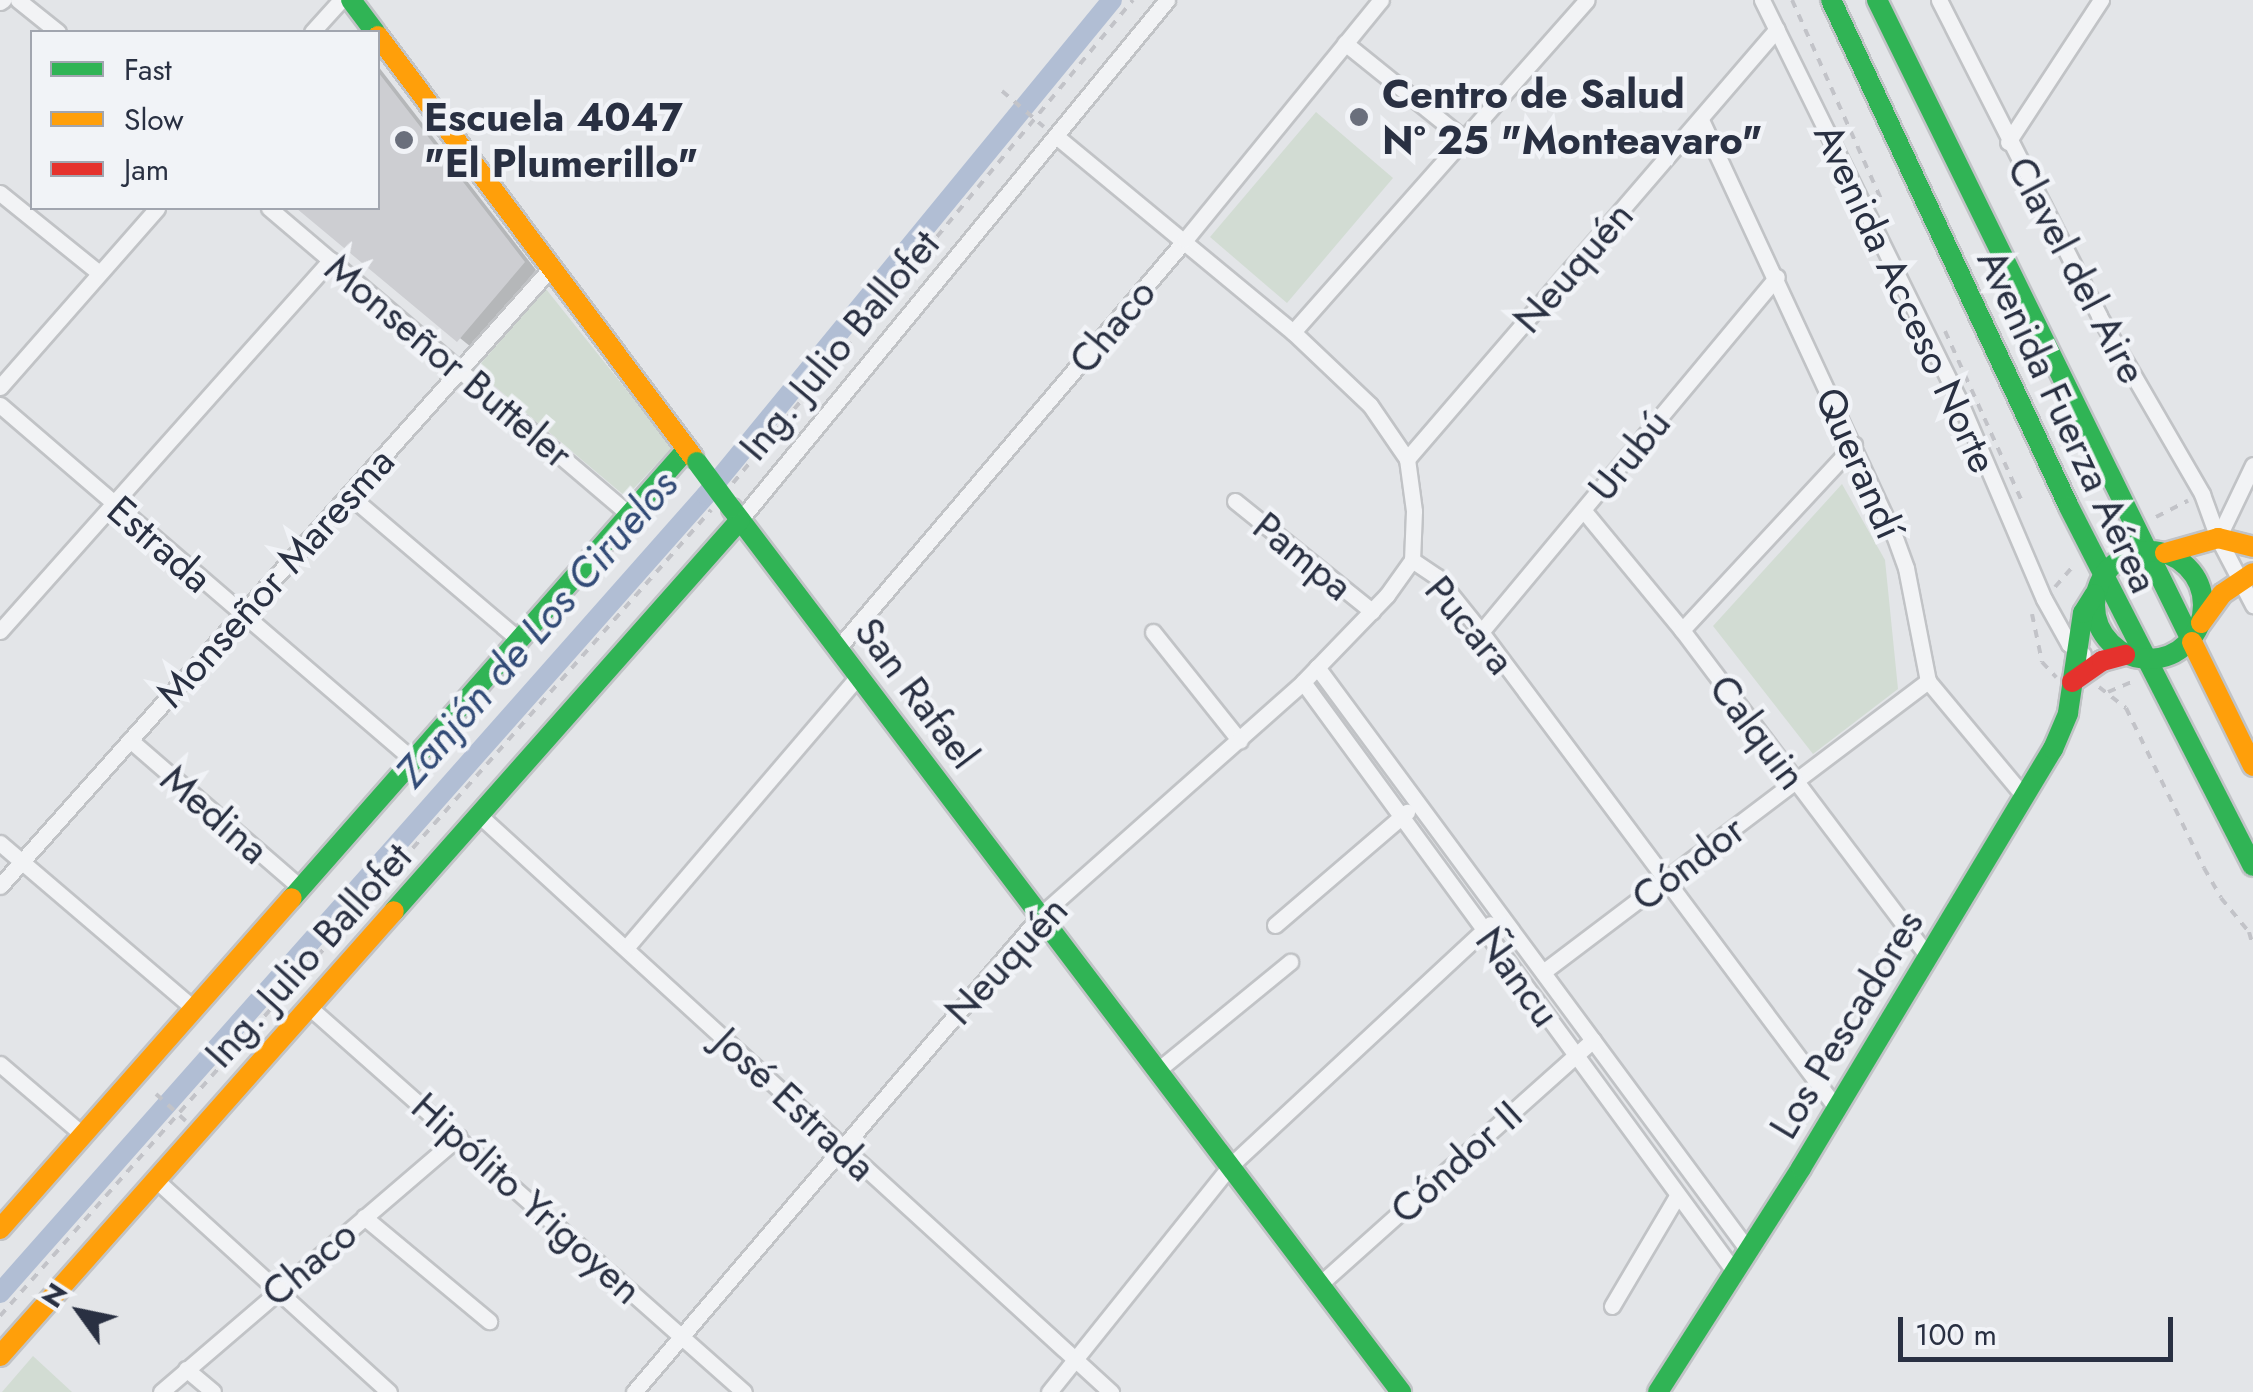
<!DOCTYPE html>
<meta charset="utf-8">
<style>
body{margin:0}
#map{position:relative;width:2253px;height:1392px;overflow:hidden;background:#e3e5e8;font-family:Jost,sans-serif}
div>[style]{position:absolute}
.green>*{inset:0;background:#d2dcd3}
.shadow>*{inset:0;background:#0003}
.canal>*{height:20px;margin:-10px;padding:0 10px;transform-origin:10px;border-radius:10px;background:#b1bed4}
.building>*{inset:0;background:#cdced2}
.path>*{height:4px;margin-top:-2px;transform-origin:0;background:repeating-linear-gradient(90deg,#c2c3c8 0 8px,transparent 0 16px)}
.roads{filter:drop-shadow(2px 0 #c1c3c6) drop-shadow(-2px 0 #c1c3c6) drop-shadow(0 2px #c1c3c6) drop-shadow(0 -2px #c1c3c6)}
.street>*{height:15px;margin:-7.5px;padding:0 7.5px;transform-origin:7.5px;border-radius:7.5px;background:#f2f3f5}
.fast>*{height:20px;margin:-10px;padding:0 10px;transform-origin:10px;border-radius:10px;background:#30b455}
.fast>.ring{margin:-10px;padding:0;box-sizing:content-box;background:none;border:20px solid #30b455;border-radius:50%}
.slow>*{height:20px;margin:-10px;padding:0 10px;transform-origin:10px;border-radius:10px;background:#ff9f0a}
.jam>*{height:20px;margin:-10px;padding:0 10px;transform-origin:10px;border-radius:10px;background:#e5322d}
.path-bridge>*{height:4px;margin-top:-2px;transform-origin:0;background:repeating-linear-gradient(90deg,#c2c3c8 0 8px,transparent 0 16px)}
.fast-bridge>*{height:20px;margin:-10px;padding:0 10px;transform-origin:10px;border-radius:10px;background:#30b455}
.dots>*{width:28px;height:28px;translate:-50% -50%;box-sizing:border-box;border:5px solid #f1f3f7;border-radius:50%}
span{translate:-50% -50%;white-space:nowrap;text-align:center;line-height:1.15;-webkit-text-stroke:9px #f1f3f7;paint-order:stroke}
.poi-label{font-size:40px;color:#293042;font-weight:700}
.left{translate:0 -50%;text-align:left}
.street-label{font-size:40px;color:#293042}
.water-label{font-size:42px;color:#324b77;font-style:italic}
.legend{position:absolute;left:30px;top:30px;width:350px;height:180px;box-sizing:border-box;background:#f1f3f7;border:2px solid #a1a5af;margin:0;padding:12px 18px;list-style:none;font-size:30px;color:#293042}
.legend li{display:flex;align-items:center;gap:20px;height:50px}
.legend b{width:50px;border:2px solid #a1a5af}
.north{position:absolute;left:30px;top:1262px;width:100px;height:100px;-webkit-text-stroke:8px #f1f3f7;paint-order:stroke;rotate:303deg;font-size:28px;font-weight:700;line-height:40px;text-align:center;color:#293042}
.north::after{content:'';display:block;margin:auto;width:35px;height:45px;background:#293042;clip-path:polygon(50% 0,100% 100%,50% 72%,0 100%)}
.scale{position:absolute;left:1898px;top:1317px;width:275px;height:45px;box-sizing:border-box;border:5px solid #293042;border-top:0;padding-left:12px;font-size:30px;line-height:35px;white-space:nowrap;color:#293042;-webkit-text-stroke:8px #f1f3f7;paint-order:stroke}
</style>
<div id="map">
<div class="green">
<i style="clip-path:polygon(1316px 112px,1393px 178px,1287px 303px,1210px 237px)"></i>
<i style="clip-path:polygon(546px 289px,672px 447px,626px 497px,475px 370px)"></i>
<i style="clip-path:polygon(1842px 484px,1885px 560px,1898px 689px,1813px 754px,1713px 626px)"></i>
<i style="clip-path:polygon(33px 1356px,72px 1392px,2px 1392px)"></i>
</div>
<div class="shadow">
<i style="clip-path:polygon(378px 66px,536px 270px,471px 347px,300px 208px,378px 208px)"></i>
</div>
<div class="canal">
<i style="left:0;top:1293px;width:1065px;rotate:-48.5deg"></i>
<i style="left:706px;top:495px;width:640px;rotate:-50.64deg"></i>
</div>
<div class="building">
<i style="clip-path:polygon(378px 72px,525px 262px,457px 342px,296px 208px,378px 208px)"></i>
</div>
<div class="path">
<i style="left:1792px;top:0;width:220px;rotate:65.9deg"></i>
<i style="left:1002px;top:91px;width:55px;rotate:40.6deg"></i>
<i style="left:1945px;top:331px;width:190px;rotate:65.7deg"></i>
<i style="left:733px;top:483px;width:627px;rotate:-50.37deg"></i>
<i style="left:2156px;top:517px;width:36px;rotate:-27deg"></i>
<i style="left:2055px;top:587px;width:30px;rotate:-49deg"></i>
<i style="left:2032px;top:614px;width:49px;rotate:78.2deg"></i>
<i style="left:2042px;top:662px;width:21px;rotate:47deg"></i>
<i style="left:2099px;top:687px;width:34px;rotate:38deg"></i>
<i style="left:2126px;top:708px;width:178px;rotate:64deg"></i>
<i style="left:2204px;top:868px;width:34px;rotate:60deg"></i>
<i style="left:2221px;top:898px;width:44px;rotate:50.5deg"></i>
<i style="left:2249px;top:932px;width:15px;rotate:74deg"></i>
<i style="left:2108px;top:692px;width:30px;rotate:-23deg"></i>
<i style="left:0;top:1316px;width:1075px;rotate:-48.58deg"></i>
</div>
<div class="roads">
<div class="street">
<i style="left:18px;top:0;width:51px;rotate:38.7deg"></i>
<i style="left:1762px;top:0;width:446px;rotate:63.8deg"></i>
<i style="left:1959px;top:400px;width:216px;rotate:66.9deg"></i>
<i style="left:2044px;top:599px;width:51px;rotate:60.9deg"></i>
<i style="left:2069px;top:644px;width:17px;rotate:36deg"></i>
<i style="left:1939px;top:0;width:354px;rotate:63.1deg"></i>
<i style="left:2099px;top:316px;width:206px;rotate:59.9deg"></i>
<i style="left:2202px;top:494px;width:47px;rotate:70deg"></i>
<i style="left:2218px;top:538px;width:76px;rotate:62.4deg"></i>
<i style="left:0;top:2px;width:4px;rotate:-34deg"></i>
<i style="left:312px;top:32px;width:43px;rotate:-47.8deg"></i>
<i style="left:1345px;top:43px;width:153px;rotate:38.9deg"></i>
<i style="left:1701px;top:120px;width:458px;rotate:65.1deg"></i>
<i style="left:1894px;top:535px;width:35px;rotate:70deg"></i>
<i style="left:1906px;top:568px;width:115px;rotate:79deg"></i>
<i style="left:1928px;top:681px;width:148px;rotate:50.2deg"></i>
<i style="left:1056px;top:136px;width:308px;rotate:39.6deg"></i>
<i style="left:1293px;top:332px;width:106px;rotate:43.5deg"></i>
<i style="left:1370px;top:405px;width:65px;rotate:55.6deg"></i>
<i style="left:1407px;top:459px;width:52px;rotate:82.3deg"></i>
<i style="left:1414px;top:511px;width:49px;rotate:92.3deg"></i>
<i style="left:2008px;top:142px;width:170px;rotate:-56.8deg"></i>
<i style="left:0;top:193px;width:127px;rotate:38.9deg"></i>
<i style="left:269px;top:208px;width:474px;rotate:40.4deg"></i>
<i style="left:1293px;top:332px;width:443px;rotate:-48.5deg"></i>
<i style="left:0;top:387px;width:238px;rotate:-48.7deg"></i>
<i style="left:0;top:405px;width:543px;rotate:40.67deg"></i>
<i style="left:1407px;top:459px;width:567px;rotate:-49.29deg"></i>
<i style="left:349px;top:495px;width:221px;rotate:40.4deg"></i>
<i style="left:1235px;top:501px;width:176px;rotate:38.8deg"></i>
<i style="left:1584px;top:511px;width:154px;rotate:50.5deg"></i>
<i style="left:1682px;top:630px;width:409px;rotate:53deg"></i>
<i style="left:740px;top:520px;width:673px;rotate:-50.61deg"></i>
<i style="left:2218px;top:538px;width:81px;rotate:-64.4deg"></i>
<i style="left:1412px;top:560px;width:30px;rotate:34deg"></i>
<i style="left:1437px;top:577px;width:70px;rotate:51.3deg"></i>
<i style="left:1481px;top:632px;width:595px;rotate:53.26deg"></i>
<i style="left:1682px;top:630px;width:253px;rotate:-47.1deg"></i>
<i style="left:0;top:631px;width:497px;rotate:-48.3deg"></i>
<i style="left:1153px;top:632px;width:139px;rotate:51.4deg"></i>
<i style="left:1481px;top:632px;width:462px;rotate:-50.2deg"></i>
<i style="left:838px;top:648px;width:536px;rotate:-49.62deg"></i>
<i style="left:1185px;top:240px;width:310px;rotate:-50.8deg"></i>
<i style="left:1317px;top:667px;width:725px;rotate:53.53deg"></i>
<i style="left:1303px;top:682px;width:730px;rotate:53.81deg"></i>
<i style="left:130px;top:740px;width:225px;rotate:40.9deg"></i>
<i style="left:479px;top:815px;width:856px;rotate:42.4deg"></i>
<i style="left:0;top:843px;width:254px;rotate:40.5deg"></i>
<i style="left:0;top:886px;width:827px;rotate:-48.29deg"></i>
<i style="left:1275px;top:925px;width:174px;rotate:-40.6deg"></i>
<i style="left:626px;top:948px;width:358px;rotate:-49.5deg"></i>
<i style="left:1543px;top:972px;width:483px;rotate:-37.1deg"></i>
<i style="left:308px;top:1006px;width:582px;rotate:41.52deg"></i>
<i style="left:0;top:1064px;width:109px;rotate:40.5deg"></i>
<i style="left:1158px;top:1070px;width:171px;rotate:-39.3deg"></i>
<i style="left:156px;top:1180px;width:315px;rotate:42.3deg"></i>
<i style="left:364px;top:1217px;width:163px;rotate:39.8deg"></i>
<i style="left:1320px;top:1284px;width:366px;rotate:-41.8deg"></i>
<i style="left:1612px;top:1306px;width:128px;rotate:-59.4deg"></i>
<i style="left:186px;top:1369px;width:35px;rotate:40deg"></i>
<i style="left:161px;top:1392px;width:392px;rotate:-40.6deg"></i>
<i style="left:634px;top:1392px;width:628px;rotate:-49.52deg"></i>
<i style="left:1042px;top:914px;width:349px;rotate:-41.6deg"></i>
<i style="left:1303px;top:682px;width:121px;rotate:-46deg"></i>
<i style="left:1387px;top:595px;width:43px;rotate:-54.5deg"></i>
<i style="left:1049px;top:1392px;width:290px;rotate:-51.3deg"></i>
<i style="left:1230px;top:1166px;width:355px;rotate:-42.9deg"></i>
</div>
<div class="fast">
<i style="left:351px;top:0;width:40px;rotate:53deg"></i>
<i style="left:1831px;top:0;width:560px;rotate:64.85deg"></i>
<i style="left:2069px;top:507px;width:403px;rotate:62.9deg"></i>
<i style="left:1877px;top:0;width:715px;rotate:63.86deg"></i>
<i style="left:732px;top:509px;width:1108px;rotate:52.85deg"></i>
<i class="ring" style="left:2095px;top:551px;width:88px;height:88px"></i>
<i style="left:292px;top:898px;width:598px;rotate:-48.66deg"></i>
<i style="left:394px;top:911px;width:522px;rotate:-48.49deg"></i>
<i style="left:1658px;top:1392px;width:266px;rotate:-57.4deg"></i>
<i style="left:1801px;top:1168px;width:489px;rotate:-59deg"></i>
<i style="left:2053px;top:749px;width:39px;rotate:-67deg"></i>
<i style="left:2068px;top:713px;width:101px;rotate:-81.5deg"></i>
<i style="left:2083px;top:613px;width:22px;rotate:-58deg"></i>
</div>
<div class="slow">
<i style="left:378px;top:36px;width:526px;rotate:53.2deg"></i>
<i style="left:2165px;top:553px;width:55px;rotate:-15.8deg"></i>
<i style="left:2218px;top:538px;width:36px;rotate:14deg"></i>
<i style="left:2201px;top:623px;width:36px;rotate:-54deg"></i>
<i style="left:2222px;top:594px;width:37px;rotate:-34deg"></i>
<i style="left:2192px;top:642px;width:138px;rotate:63.8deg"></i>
<i style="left:0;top:1229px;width:441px;rotate:-48.6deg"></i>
<i style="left:0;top:1356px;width:594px;rotate:-48.48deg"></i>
</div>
<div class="jam">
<i style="left:2072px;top:682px;width:37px;rotate:-35deg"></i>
<i style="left:2102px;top:661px;width:24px;rotate:-15deg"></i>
</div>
</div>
<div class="path-bridge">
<i style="left:156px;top:1094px;width:42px;rotate:42.1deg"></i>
</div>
<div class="fast-bridge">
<i style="left:697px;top:462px;width:57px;rotate:53.5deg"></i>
</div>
<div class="dots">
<i style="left:1359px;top:117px;background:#6a6f7c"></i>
<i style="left:404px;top:140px;background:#6a6f7c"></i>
</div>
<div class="poi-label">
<span class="left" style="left:1382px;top:117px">Centro de Salud<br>Nº 25 "Monteavaro"</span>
<span class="left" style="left:424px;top:140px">Escuela 4047<br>"El Plumerillo"</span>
</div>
<div class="street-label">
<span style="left:1573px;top:267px;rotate:-49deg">Neuquén</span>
<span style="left:2077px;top:270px;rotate:62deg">Clavel del Aire</span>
<span style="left:1906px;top:298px;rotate:65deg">Avenida Acceso Norte</span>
<span style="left:1112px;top:326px;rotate:-50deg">Chaco</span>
<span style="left:839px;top:345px;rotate:-50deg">Ing. Julio Ballofet</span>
<span style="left:449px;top:361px;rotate:40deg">Monseñor Butteler</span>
<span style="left:2068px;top:421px;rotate:65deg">Avenida Fuerza Aérea</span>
<span style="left:1629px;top:455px;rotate:-51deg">Urubú</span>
<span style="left:1860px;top:463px;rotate:66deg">Querandí</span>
<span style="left:160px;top:544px;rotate:41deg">Estrada</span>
<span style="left:1303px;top:556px;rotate:39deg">Pampa</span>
<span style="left:275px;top:577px;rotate:-48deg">Monseñor Maresma</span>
<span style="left:1470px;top:625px;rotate:50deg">Pucara</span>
<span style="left:917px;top:693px;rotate:53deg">San Rafael</span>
<span style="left:1758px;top:732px;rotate:53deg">Calquin</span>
<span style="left:215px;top:814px;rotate:41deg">Medina</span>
<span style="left:1688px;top:863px;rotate:-37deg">Cóndor</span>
<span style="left:308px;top:955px;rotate:-48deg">Ing. Julio Ballofet</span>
<span style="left:1006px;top:960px;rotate:-47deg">Neuquén</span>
<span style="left:1518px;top:977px;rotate:54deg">Ñancu</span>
<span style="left:1846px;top:1024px;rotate:-59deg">Los Pescadores</span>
<span style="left:795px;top:1104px;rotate:43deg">José Estrada</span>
<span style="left:1456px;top:1162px;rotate:-42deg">Cóndor II</span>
<span style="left:527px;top:1198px;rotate:42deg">Hipólito Yrigoyen</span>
<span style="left:309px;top:1263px;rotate:-40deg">Chaco</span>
</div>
<div class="water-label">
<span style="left:537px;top:629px;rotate:-49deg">Zanjón de Los Ciruelos</span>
</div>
<ul class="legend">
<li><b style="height:12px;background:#30b455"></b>Fast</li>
<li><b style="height:12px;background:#ff9f0a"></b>Slow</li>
<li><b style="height:12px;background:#e5322d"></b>Jam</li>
</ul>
<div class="north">N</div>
<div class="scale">100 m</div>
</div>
